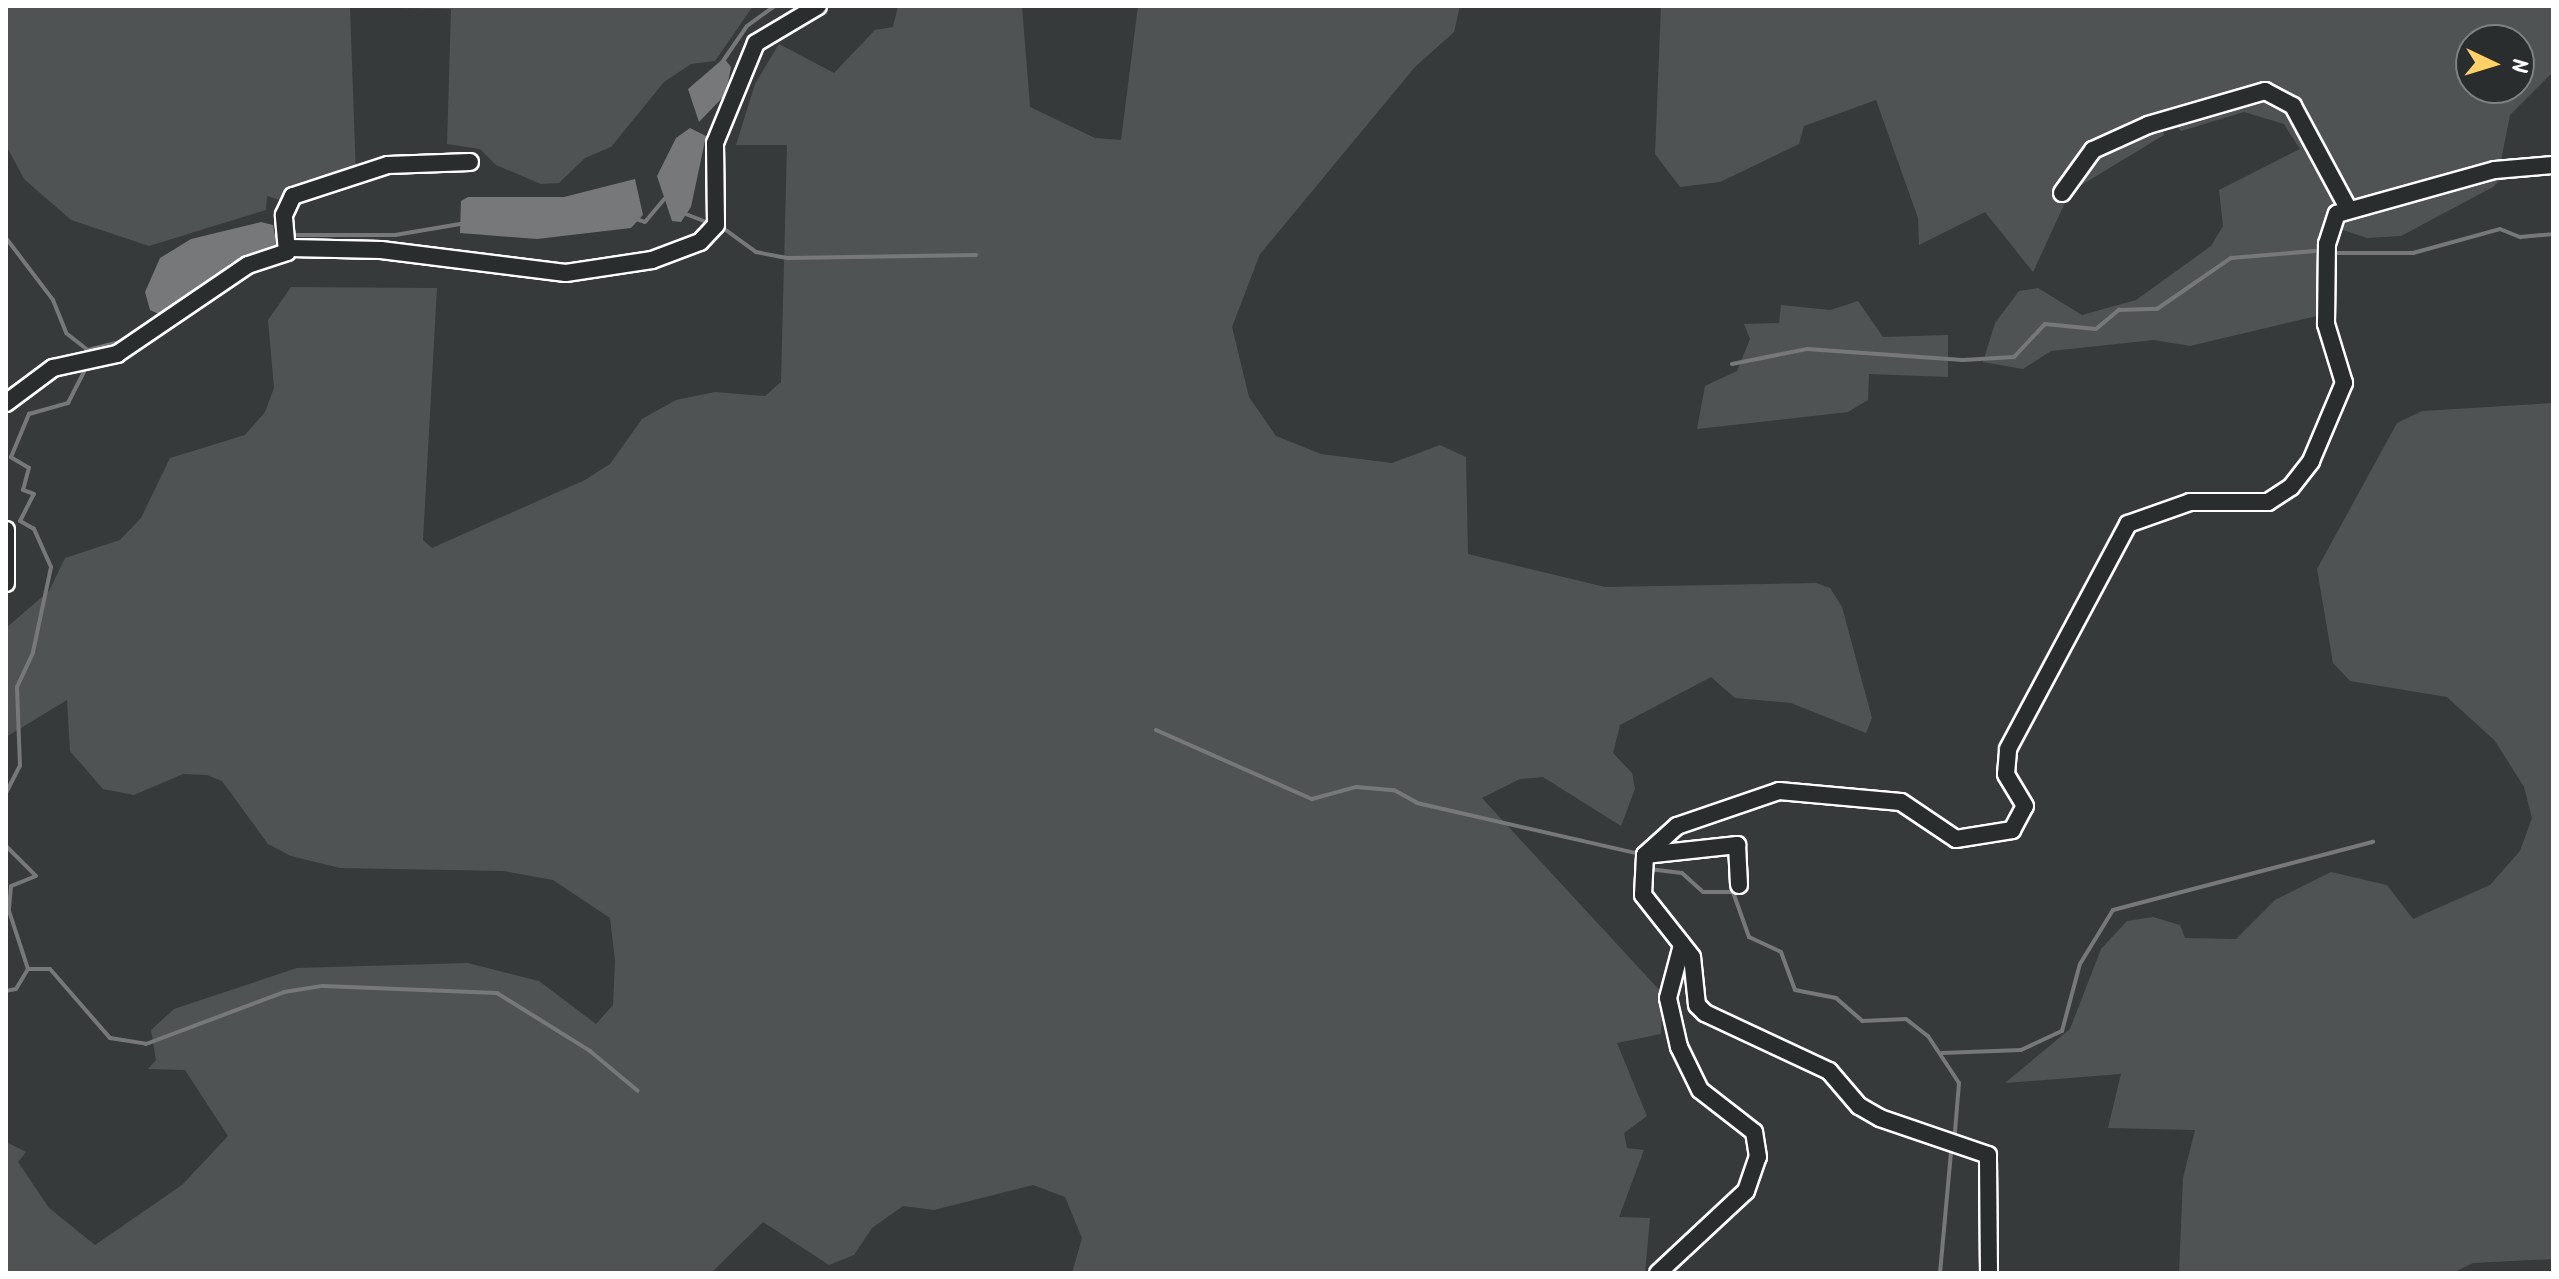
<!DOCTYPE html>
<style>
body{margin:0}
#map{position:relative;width:2559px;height:1279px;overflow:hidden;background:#373a3b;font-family:Kalam,sans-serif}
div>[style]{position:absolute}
.green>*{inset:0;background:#505354}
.water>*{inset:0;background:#767879}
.stream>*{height:4px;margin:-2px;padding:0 2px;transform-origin:2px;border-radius:2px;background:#767879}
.roads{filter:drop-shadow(2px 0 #fff) drop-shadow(-2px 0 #fff) drop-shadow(0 2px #fff) drop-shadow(0 -2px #fff)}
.minor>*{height:16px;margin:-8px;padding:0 8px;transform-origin:8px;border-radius:8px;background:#2a2d2e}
span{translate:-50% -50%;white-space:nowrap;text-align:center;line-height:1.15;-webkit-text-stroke:6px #2a2d2e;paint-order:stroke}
.frame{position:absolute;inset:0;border:8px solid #fff;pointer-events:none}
.north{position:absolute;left:2455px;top:24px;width:80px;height:80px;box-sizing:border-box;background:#2a2d2e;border:2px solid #7f8182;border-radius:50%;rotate:94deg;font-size:22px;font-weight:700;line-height:32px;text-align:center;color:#fff}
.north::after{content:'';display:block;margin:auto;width:28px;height:36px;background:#ffd166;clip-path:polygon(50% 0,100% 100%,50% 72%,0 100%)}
</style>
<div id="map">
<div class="green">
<i style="clip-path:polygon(6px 6px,753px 6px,715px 61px,691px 64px,664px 82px,611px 147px,585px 158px,559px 183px,541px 184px,496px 165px,480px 149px,447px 144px,451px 9px,350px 7px,356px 176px,280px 200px,267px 196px,266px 210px,149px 246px,71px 220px,24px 179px,6px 145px)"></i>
<i style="clip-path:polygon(898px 6px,1022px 6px,1030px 107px,1095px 138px,1121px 140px,1138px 6px,1460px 6px,1454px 32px,1415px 67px,1260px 254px,1232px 327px,1249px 397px,1276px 436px,1321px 454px,1392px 463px,1440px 445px,1466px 457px,1468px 554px,1605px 587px,1816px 583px,1830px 588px,1842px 607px,1872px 718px,1866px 733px,1791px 703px,1735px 698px,1711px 677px,1620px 725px,1613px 753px,1632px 773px,1635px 789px,1621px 826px,1543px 777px,1520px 779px,1482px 798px,1663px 994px,1661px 1034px,1617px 1043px,1647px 1116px,1624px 1133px,1627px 1148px,1644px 1150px,1619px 1217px,1650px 1218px,1645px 1273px,1072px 1273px,1082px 1238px,1065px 1197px,1033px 1185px,934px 1210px,903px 1206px,872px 1228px,854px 1255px,829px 1265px,763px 1222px,711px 1273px,6px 1273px,6px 1142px,26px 1152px,18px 1162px,49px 1208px,95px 1245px,182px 1185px,228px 1136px,185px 1070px,148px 1069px,156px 1060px,151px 1030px,174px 1009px,297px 968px,468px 963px,539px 981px,596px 1024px,613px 1005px,615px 961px,610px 918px,553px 880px,504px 871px,340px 868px,291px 856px,268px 844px,222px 781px,207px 775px,183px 774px,134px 795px,103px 789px,70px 751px,67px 700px,6px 737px,6px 628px,49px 591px,65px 558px,120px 540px,141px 518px,170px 458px,245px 435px,265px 412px,274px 388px,268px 320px,291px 287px,437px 288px,423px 540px,432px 548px,585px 480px,610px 464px,642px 419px,676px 400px,715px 392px,765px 396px,781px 382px,787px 145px,736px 145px,755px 84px,779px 44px,834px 73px,875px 30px,893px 27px)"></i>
<i style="clip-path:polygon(evenodd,1661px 6px,2553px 6px,2553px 72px,2510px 115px,2501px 161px,2508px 172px,2493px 187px,2401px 236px,2367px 238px,2340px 229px,2321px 315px,2190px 346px,2154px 340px,2051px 351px,2023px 369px,1983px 362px,1995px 323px,2019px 291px,2038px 288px,2082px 315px,2136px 300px,2211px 246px,2223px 226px,2219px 190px,2300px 149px,2284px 124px,2244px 112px,2181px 131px,2172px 120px,2161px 125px,2164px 135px,2070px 192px,2033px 272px,1985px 212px,1919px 245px,1918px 218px,1876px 100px,1804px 126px,1799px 144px,1720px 182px,1680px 187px,1655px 154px,1661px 6px,2471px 40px,2519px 40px,2519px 88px,2471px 88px,2471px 40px)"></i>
<i style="clip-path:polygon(1858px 301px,1883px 337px,1948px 335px,1948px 377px,1869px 374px,1868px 400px,1848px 412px,1697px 429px,1705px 386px,1737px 371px,1750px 339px,1744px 324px,1779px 323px,1781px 305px,1830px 310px)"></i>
<i style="clip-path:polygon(2553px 403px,2553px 1259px,2473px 1263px,2452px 1273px,2179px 1273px,2183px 1178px,2195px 1130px,2108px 1128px,2121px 1074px,2005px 1083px,2070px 1029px,2101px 949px,2127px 921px,2153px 917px,2180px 925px,2185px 938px,2236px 939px,2275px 900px,2331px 872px,2387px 885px,2413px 919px,2490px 885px,2520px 851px,2532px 818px,2524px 787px,2495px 741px,2447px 697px,2350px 681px,2333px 663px,2317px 569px,2397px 423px,2422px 411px)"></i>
</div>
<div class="water">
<i style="clip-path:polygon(724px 58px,731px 67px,726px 94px,699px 122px,688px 89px)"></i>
<i style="clip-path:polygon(690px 128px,706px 136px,691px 207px,681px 222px,672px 221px,657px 176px,676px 138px)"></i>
<i style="clip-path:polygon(635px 179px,643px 215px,631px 228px,537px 239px,460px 233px,461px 201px,468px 197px,564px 197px)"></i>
<i style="clip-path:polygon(261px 222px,273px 225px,277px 246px,231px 263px,163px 316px,150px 310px,145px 292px,160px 258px,191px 239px)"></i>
</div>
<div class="stream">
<i style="left:723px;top:61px;width:42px;rotate:-55.6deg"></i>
<i style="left:747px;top:26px;width:34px;rotate:-36deg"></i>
<i style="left:683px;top:213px;width:30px;rotate:21deg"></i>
<i style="left:636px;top:219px;width:9px;rotate:18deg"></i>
<i style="left:645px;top:222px;width:30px;rotate:-50deg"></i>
<i style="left:723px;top:228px;width:41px;rotate:36deg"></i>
<i style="left:756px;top:252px;width:33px;rotate:11deg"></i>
<i style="left:788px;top:258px;width:188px;rotate:-0.9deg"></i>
<i style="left:297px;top:235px;width:98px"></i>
<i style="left:395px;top:235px;width:72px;rotate:-9.6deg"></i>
<i style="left:6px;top:238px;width:78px;rotate:52.8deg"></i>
<i style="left:53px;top:300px;width:35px;rotate:68deg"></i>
<i style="left:66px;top:333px;width:28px;rotate:38deg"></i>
<i style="left:2337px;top:253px;width:76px"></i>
<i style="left:2413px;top:253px;width:90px;rotate:-15.4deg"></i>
<i style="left:2500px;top:229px;width:22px;rotate:22deg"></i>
<i style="left:2520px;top:237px;width:33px;rotate:-5deg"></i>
<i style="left:88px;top:350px;width:36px;rotate:-14deg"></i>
<i style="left:123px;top:341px;width:49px;rotate:-35.9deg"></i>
<i style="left:1732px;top:364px;width:76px;rotate:-11.3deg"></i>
<i style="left:1807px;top:349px;width:156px;rotate:4deg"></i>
<i style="left:1963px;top:360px;width:51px;rotate:-3.4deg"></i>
<i style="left:2014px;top:357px;width:45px;rotate:-46.8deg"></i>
<i style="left:2045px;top:324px;width:51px;rotate:5.6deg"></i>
<i style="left:2096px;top:329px;width:30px;rotate:-40deg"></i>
<i style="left:2119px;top:310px;width:38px;rotate:-2deg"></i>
<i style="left:2157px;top:309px;width:90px;rotate:-34.6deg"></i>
<i style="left:2231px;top:258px;width:84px;rotate:-4.8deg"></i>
<i style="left:1156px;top:730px;width:171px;rotate:23.9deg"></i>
<i style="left:1312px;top:799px;width:46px;rotate:-15.3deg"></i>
<i style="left:1356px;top:787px;width:38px;rotate:5deg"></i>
<i style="left:1394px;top:790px;width:26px;rotate:29deg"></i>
<i style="left:1417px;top:803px;width:228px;rotate:12.9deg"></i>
<i style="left:6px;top:793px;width:30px;rotate:-63deg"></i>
<i style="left:20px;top:766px;width:79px;rotate:-92.2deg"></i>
<i style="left:17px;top:687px;width:38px;rotate:-65deg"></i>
<i style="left:33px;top:652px;width:87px;rotate:-78deg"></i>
<i style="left:51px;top:567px;width:42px;rotate:-114.1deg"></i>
<i style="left:34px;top:529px;width:16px;rotate:-150deg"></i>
<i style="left:20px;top:521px;width:30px;rotate:-63deg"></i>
<i style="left:34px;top:494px;width:12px;rotate:-160deg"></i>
<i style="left:23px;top:490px;width:23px;rotate:-75deg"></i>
<i style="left:29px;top:468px;width:21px;rotate:-149deg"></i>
<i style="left:11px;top:457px;width:47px;rotate:-67.3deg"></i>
<i style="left:29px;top:414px;width:41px;rotate:-15.8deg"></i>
<i style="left:68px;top:403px;width:44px;rotate:-62.9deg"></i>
<i style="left:6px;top:846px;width:42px;rotate:45deg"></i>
<i style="left:36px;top:876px;width:27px;rotate:158deg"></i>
<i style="left:11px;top:886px;width:25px;rotate:95deg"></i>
<i style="left:9px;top:911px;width:61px;rotate:71.9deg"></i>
<i style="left:28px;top:969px;width:23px;rotate:121deg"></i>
<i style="left:16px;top:989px;width:10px;rotate:169deg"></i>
<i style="left:1649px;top:869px;width:33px;rotate:7deg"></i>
<i style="left:1682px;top:873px;width:28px;rotate:42deg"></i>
<i style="left:1703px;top:892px;width:30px"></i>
<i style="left:1733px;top:892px;width:48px;rotate:70.4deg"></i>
<i style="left:1749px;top:937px;width:35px;rotate:25deg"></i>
<i style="left:1781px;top:952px;width:40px;rotate:69.8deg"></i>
<i style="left:1795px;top:990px;width:42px;rotate:11deg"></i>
<i style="left:1836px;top:998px;width:35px;rotate:41deg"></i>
<i style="left:1862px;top:1021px;width:44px;rotate:-2.6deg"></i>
<i style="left:1906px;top:1019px;width:28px;rotate:38deg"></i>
<i style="left:1928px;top:1036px;width:56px;rotate:56.6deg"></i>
<i style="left:1959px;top:1083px;width:49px;rotate:94.7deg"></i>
<i style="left:28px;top:969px;width:22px"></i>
<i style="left:50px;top:969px;width:91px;rotate:49deg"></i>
<i style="left:110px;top:1038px;width:36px;rotate:9deg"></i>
<i style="left:146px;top:1044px;width:147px;rotate:-20.6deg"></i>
<i style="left:284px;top:992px;width:39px;rotate:-9deg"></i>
<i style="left:323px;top:986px;width:174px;rotate:2.3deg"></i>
<i style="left:497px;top:993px;width:110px;rotate:31.9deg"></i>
<i style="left:590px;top:1051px;width:62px;rotate:39.8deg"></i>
<i style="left:1942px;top:1053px;width:79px;rotate:-2.2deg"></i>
<i style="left:2021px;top:1050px;width:45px;rotate:-24.9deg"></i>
<i style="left:2062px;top:1031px;width:69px;rotate:-75deg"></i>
<i style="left:2080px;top:964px;width:63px;rotate:-58.6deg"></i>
<i style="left:2113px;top:910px;width:269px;rotate:-14.7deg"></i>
<i style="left:1940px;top:1273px;width:121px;rotate:-84.8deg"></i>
</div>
<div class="roads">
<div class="minor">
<i style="left:2062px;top:193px;width:53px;rotate:-54.2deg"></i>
<i style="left:2093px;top:150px;width:60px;rotate:-24.4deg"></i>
<i style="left:2148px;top:125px;width:122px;rotate:-16.2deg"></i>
<i style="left:2265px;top:91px;width:32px;rotate:28deg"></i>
<i style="left:2293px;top:106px;width:116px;rotate:61.7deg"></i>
<i style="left:290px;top:248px;width:91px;rotate:1.3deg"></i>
<i style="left:381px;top:250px;width:186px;rotate:7.1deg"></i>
<i style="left:566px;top:273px;width:87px;rotate:-8.6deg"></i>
<i style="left:652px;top:260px;width:51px;rotate:-20.6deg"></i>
<i style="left:700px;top:242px;width:23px;rotate:-47deg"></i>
<i style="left:716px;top:225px;width:82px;rotate:-90.7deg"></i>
<i style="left:715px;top:143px;width:108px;rotate:-67.7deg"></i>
<i style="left:756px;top:43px;width:72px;rotate:-30.8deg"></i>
<i style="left:6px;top:403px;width:59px;rotate:-36.7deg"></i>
<i style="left:53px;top:368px;width:66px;rotate:-12.3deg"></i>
<i style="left:117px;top:354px;width:158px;rotate:-34.2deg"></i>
<i style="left:248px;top:265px;width:41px;rotate:-18.4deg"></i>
<i style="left:287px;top:252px;width:37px;rotate:-95deg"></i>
<i style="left:284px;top:215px;width:21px;rotate:-65deg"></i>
<i style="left:293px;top:196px;width:100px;rotate:-18.1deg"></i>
<i style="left:388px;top:165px;width:82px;rotate:-2.1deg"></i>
<i style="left:6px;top:530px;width:53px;rotate:90deg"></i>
<i style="left:1645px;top:855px;width:93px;rotate:-6.2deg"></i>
<i style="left:1737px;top:845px;width:40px;rotate:87.1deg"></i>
<i style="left:1658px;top:1273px;width:120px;rotate:-43deg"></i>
<i style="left:1746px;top:1191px;width:36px;rotate:-71deg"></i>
<i style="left:1758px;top:1157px;width:25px;rotate:-99deg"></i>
<i style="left:1754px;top:1132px;width:68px;rotate:-142.1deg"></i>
<i style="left:1700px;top:1090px;width:48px;rotate:-116deg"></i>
<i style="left:1679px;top:1047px;width:50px;rotate:-102.7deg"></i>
<i style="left:1668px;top:998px;width:55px;rotate:-75.2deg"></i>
<i style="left:1989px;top:1273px;width:118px;rotate:-90.5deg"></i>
<i style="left:1988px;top:1155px;width:114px;rotate:-161.1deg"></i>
<i style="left:1880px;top:1118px;width:24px;rotate:-150deg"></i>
<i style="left:1859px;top:1106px;width:46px;rotate:-130.6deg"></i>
<i style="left:1829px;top:1071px;width:137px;rotate:-154.9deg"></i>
<i style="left:1705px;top:1013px;width:11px;rotate:-135deg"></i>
<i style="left:1697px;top:1005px;width:48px;rotate:-95.9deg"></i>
<i style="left:1692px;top:957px;width:79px;rotate:-128.3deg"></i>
<i style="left:1643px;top:895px;width:40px;rotate:-87.1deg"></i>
<i style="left:1645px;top:855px;width:43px;rotate:-42.2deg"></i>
<i style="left:1677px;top:826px;width:108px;rotate:-18.9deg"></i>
<i style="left:1779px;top:791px;width:122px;rotate:5.2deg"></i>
<i style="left:1901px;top:802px;width:66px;rotate:33.9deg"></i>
<i style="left:1956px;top:839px;width:57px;rotate:-9.1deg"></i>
<i style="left:2012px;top:830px;width:27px;rotate:-62deg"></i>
<i style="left:2025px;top:806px;width:37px;rotate:-121deg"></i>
<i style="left:2006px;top:774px;width:25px;rotate:-85deg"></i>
<i style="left:2008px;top:749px;width:255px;rotate:-61.9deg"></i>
<i style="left:2128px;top:524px;width:66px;rotate:-19.5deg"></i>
<i style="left:2190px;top:502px;width:78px"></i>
<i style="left:2268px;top:502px;width:27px;rotate:-33deg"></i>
<i style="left:2291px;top:487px;width:33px;rotate:-52deg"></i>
<i style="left:2311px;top:461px;width:85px;rotate:-67.1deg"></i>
<i style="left:2344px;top:383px;width:62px;rotate:-107deg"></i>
<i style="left:2326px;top:324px;width:80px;rotate:-89.3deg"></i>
<i style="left:2327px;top:244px;width:32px;rotate:-72deg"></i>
<i style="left:2337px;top:214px;width:164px;rotate:-15.6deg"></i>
<i style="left:2495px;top:170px;width:58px;rotate:-4.9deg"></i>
</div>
</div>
<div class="frame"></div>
<div class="north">N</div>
</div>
